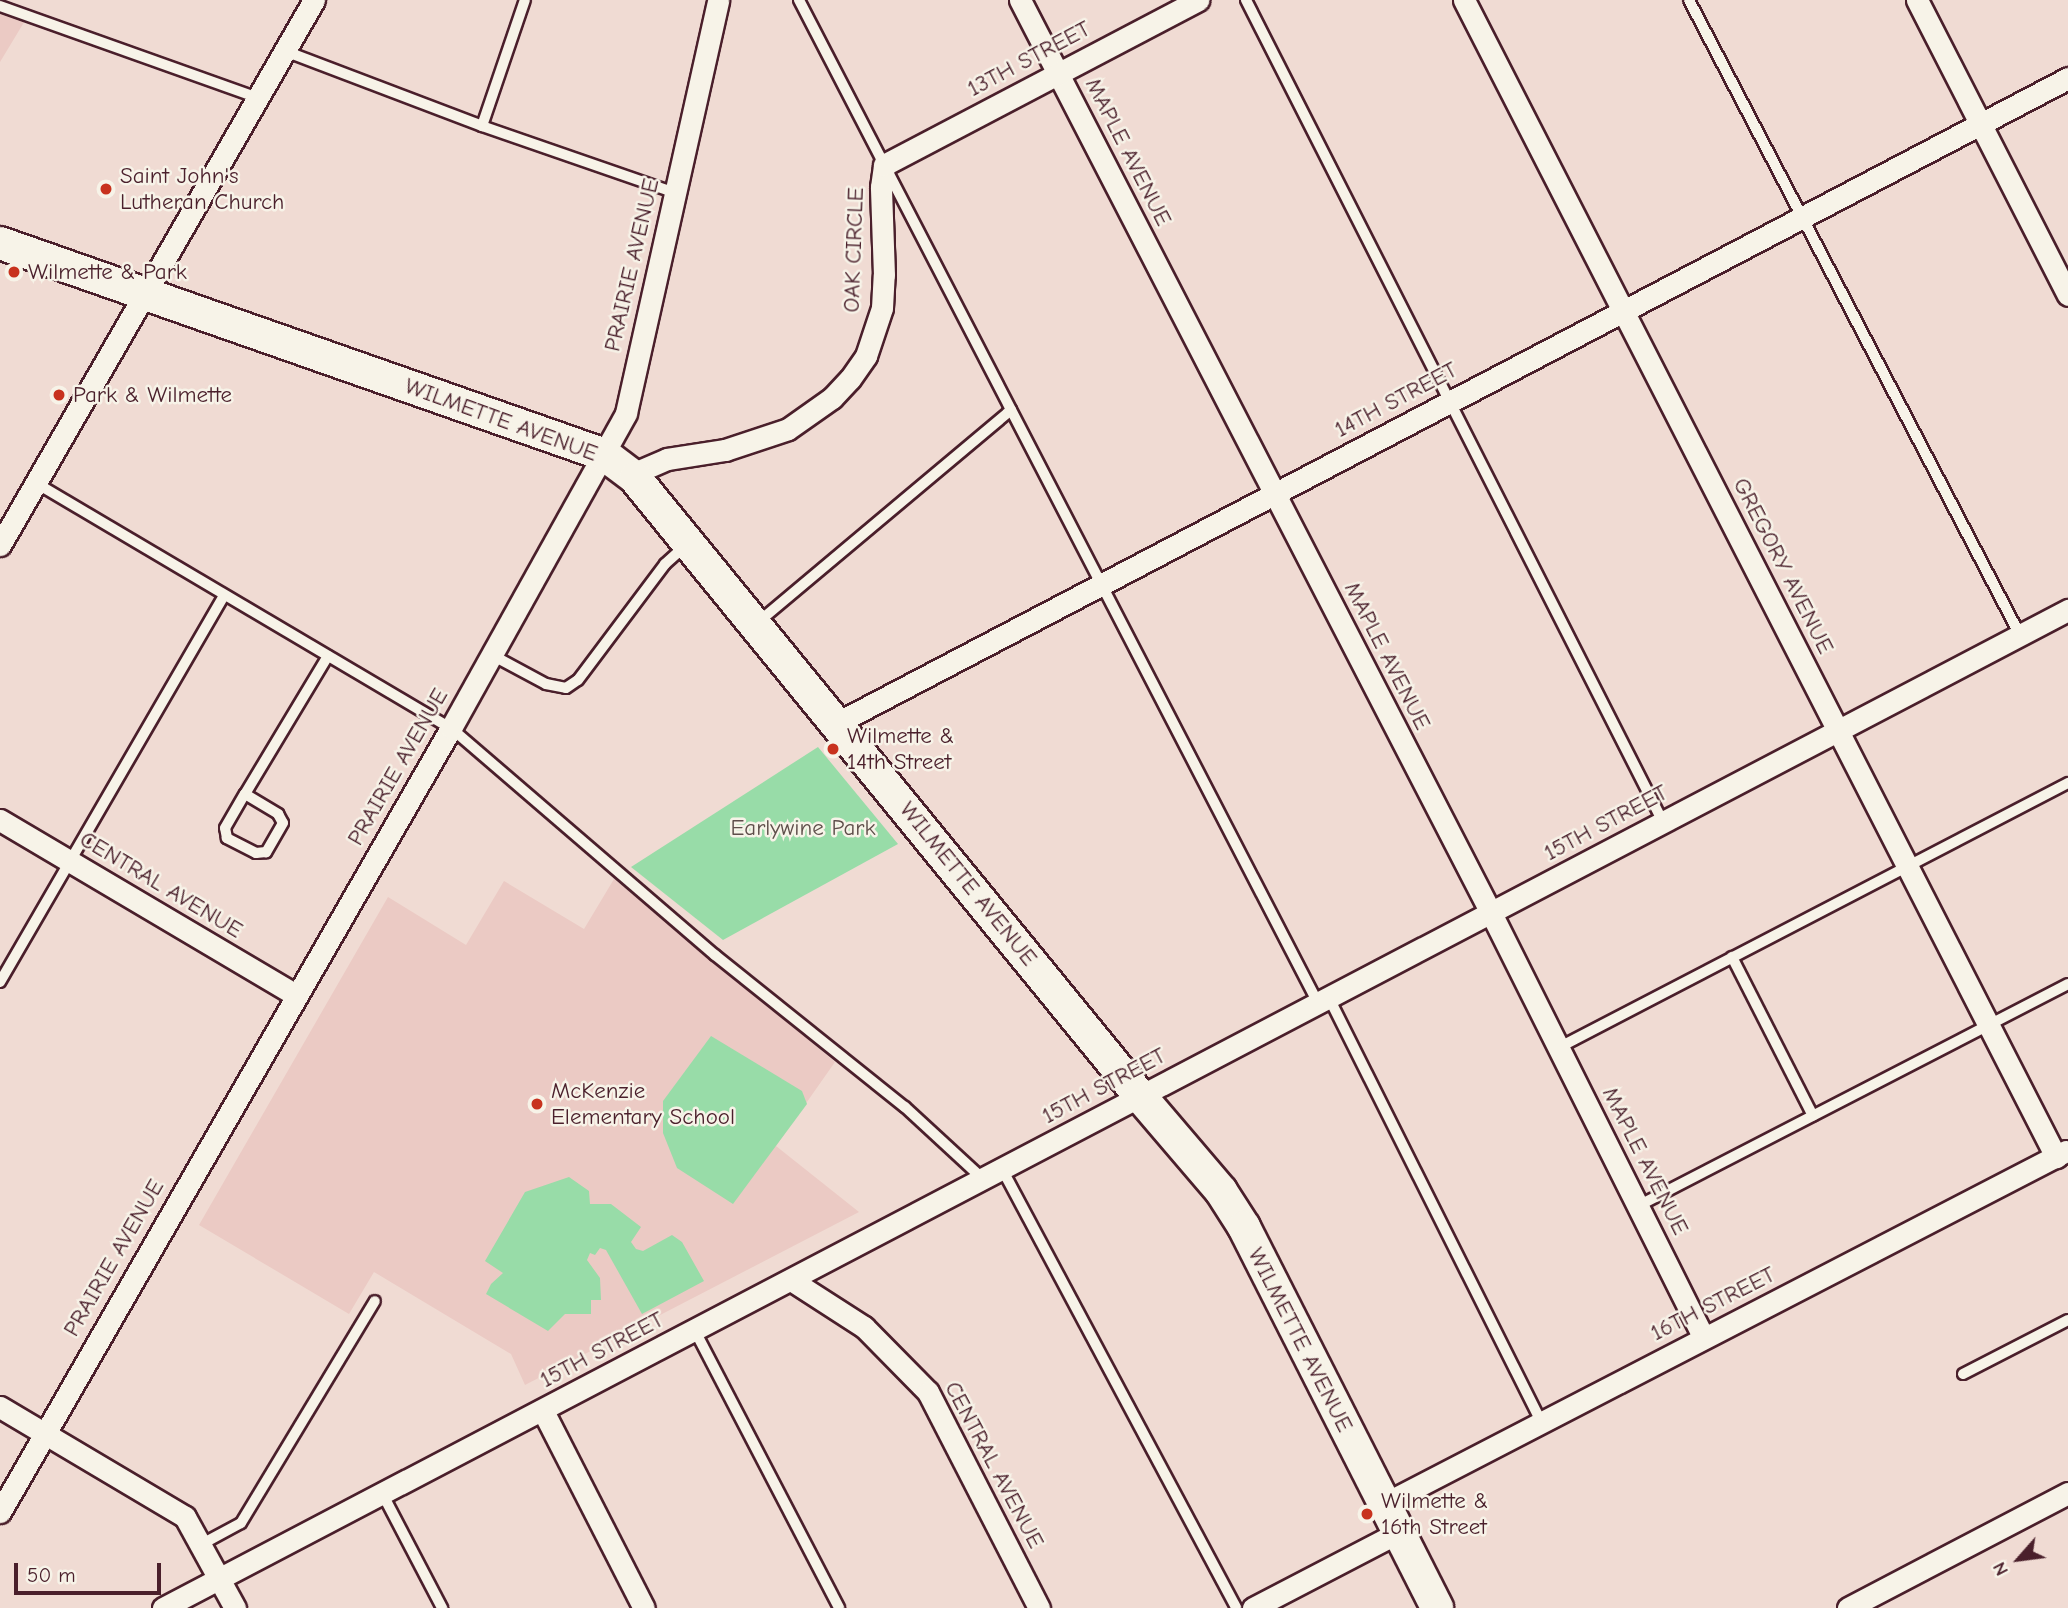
<!DOCTYPE html>
<style>
body{margin:0}
#map{position:relative;width:2068px;height:1608px;overflow:hidden;background:#f0dbd3;font-family:"Comic Neue",sans-serif}
div>[style]{position:absolute}
.built>*{inset:0;background:#ebcac4}
.green>*{inset:0;background:#98dca8}
.roads{filter:drop-shadow(2px 0 #4a1f2b) drop-shadow(-2px 0 #4a1f2b) drop-shadow(0 2px #4a1f2b) drop-shadow(0 -2px #4a1f2b)}
.lane>*{height:10px;margin:-5px;padding:0 5px;transform-origin:5px;border-radius:5px;background:#f7f3e8}
.street>*{height:21px;margin:-10.5px;padding:0 10.5px;transform-origin:10.5px;border-radius:10.5px;background:#f7f3e8}
.secondary>*{height:32px;margin:-16px;padding:0 16px;transform-origin:16px;border-radius:16px;background:#f7f3e8}
.dots>*{width:19px;height:19px;translate:-50% -50%;box-sizing:border-box;border:4px solid #f7f3e8;border-radius:50%}
span{translate:-50% -50%;white-space:nowrap;text-align:center;line-height:1.15;-webkit-text-stroke:5px #f7f3e8;paint-order:stroke}
.street-label{font-size:23px;color:#4a1f2b}
.poi-label{font-size:23px;color:#4a1f2b}
.left{translate:0 -50%;text-align:left}
.park-label{font-size:23px;color:#5e4e4a}
.north{position:absolute;left:1984px;top:1524px;width:70px;height:70px;-webkit-text-stroke:5px #f7f3e8;paint-order:stroke;rotate:242deg;font-size:19px;font-weight:700;line-height:28px;text-align:center;color:#4a1f2b}
.north::after{content:'';display:block;margin:auto;width:24px;height:32px;background:#4a1f2b;clip-path:polygon(50% 0,100% 100%,50% 72%,0 100%)}
.scale{position:absolute;left:14px;top:1563px;width:147px;height:32px;box-sizing:border-box;border:4px solid #4a1f2b;border-top:0;padding-left:9px;font-size:21px;line-height:24px;white-space:nowrap;color:#4a1f2b;-webkit-text-stroke:5px #f7f3e8;paint-order:stroke}
</style>
<div id="map">
<div class="built">
<i style="clip-path:polygon(0 0,8px 0,3px 11px,26px 19px,0 62px)"></i>
<i style="clip-path:polygon(614px 879px,835px 1062px,776px 1146px,859px 1212px,525px 1385px,511px 1354px,374px 1272px,349px 1314px,199px 1225px,388px 897px,466px 945px,504px 881px,584px 929px)"></i>
</div>
<div class="green">
<i style="clip-path:polygon(818px 747px,898px 844px,723px 940px,631px 867px)"></i>
<i style="clip-path:polygon(711px 1036px,802px 1091px,807px 1104px,733px 1204px,677px 1168px,663px 1133px,663px 1101px)"></i>
<i style="clip-path:polygon(569px 1177px,589px 1191px,590px 1204px,611px 1204px,641px 1227px,631px 1242px,636px 1249px,643px 1251px,672px 1235px,682px 1242px,704px 1281px,642px 1314px,606px 1250px,600px 1248px,595px 1255px,590px 1253px,587px 1260px,600px 1278px,601px 1300px,591px 1300px,591px 1314px,565px 1314px,548px 1331px,486px 1294px,491px 1284px,503px 1273px,485px 1261px,525px 1192px)"></i>
</div>
<div class="roads">
<div class="lane">
<i style="left:799px;top:0;width:1129px;rotate:62.64deg"></i>
<i style="left:1246px;top:0;width:922px;rotate:63.1deg"></i>
<i style="left:1689px;top:0;width:716px;rotate:62.47deg"></i>
<i style="left:0;top:6px;width:274px;rotate:19.6deg"></i>
<i style="left:285px;top:51px;width:211px;rotate:20.8deg"></i>
<i style="left:482px;top:126px;width:204px;rotate:19.1deg"></i>
<i style="left:482px;top:126px;width:133px;rotate:-71.2deg"></i>
<i style="left:36px;top:483px;width:482px;rotate:30.6deg"></i>
<i style="left:451px;top:728px;width:348px;rotate:40.7deg"></i>
<i style="left:715px;top:955px;width:243px;rotate:38.7deg"></i>
<i style="left:905px;top:1107px;width:106px;rotate:42.7deg"></i>
<i style="left:756px;top:624px;width:333px;rotate:-40deg"></i>
<i style="left:492px;top:655px;width:61px;rotate:28.2deg"></i>
<i style="left:546px;top:684px;width:20px;rotate:11deg"></i>
<i style="left:566px;top:688px;width:14px;rotate:-34deg"></i>
<i style="left:578px;top:680px;width:145px;rotate:-53.1deg"></i>
<i style="left:665px;top:564px;width:30px;rotate:-42deg"></i>
<i style="left:245px;top:794px;width:39px;rotate:31deg"></i>
<i style="left:278px;top:814px;width:10px;rotate:61deg"></i>
<i style="left:283px;top:823px;width:34px;rotate:120deg"></i>
<i style="left:266px;top:852px;width:10px;rotate:174deg"></i>
<i style="left:256px;top:853px;width:33px;rotate:-153deg"></i>
<i style="left:227px;top:838px;width:10px;rotate:-101deg"></i>
<i style="left:225px;top:828px;width:39px;rotate:-60deg"></i>
<i style="left:245px;top:794px;width:161px;rotate:-59deg"></i>
<i style="left:1732px;top:957px;width:178px;rotate:63deg"></i>
<i style="left:0;top:982px;width:447px;rotate:-59.9deg"></i>
<i style="left:1329px;top:998px;width:475px;rotate:63.4deg"></i>
<i style="left:1558px;top:1048px;width:575px;rotate:-27.46deg"></i>
<i style="left:1002px;top:1169px;width:497px;rotate:61.9deg"></i>
<i style="left:1638px;top:1206px;width:484px;rotate:-27.3deg"></i>
<i style="left:695px;top:1331px;width:312px;rotate:62.5deg"></i>
<i style="left:1963px;top:1374px;width:118px;rotate:-27.2deg"></i>
<i style="left:382px;top:1493px;width:130px;rotate:62.4deg"></i>
<i style="left:202px;top:1544px;width:44px;rotate:-28.3deg"></i>
<i style="left:241px;top:1523px;width:259px;rotate:-58.9deg"></i>
</div>
<div class="street">
<i style="left:1020px;top:0;width:1027px;rotate:62.71deg"></i>
<i style="left:1491px;top:913px;width:475px;rotate:63.4deg"></i>
<i style="left:1464px;top:0;width:1300px;rotate:62.9deg"></i>
<i style="left:1917px;top:0;width:331px;rotate:62.9deg"></i>
<i style="left:630px;top:475px;width:40px;rotate:-23.4deg"></i>
<i style="left:667px;top:459px;width:59px;rotate:-8.8deg"></i>
<i style="left:725px;top:450px;width:66px;rotate:-18.4deg"></i>
<i style="left:788px;top:429px;width:54px;rotate:-35.2deg"></i>
<i style="left:832px;top:398px;width:26px;rotate:-47deg"></i>
<i style="left:850px;top:379px;width:28px;rotate:-55deg"></i>
<i style="left:866px;top:356px;width:51px;rotate:-71.6deg"></i>
<i style="left:882px;top:308px;width:33px;rotate:-87deg"></i>
<i style="left:884px;top:275px;width:88px;rotate:-92deg"></i>
<i style="left:881px;top:187px;width:22px;rotate:-82deg"></i>
<i style="left:884px;top:165px;width:355px;rotate:-27.7deg"></i>
<i style="left:0;top:545px;width:629px;rotate:-60.05deg"></i>
<i style="left:837px;top:723px;width:1390px;rotate:-27.65deg"></i>
<i style="left:0;top:820px;width:344px;rotate:30.6deg"></i>
<i style="left:791px;top:1280px;width:87px;rotate:32.8deg"></i>
<i style="left:864px;top:1327px;width:91px;rotate:45.4deg"></i>
<i style="left:928px;top:1392px;width:243px;rotate:62.8deg"></i>
<i style="left:0;top:1407px;width:215px;rotate:30.7deg"></i>
<i style="left:185px;top:1517px;width:104px;rotate:61.2deg"></i>
<i style="left:543px;top:1411px;width:221px;rotate:62.9deg"></i>
<i style="left:1382px;top:1505px;width:770px;rotate:-27.36deg"></i>
<i style="left:0;top:1512px;width:904px;rotate:-60.09deg"></i>
<i style="left:451px;top:728px;width:360px;rotate:-60.9deg"></i>
<i style="left:626px;top:413px;width:423px;rotate:-77.4deg"></i>
<i style="left:163px;top:1608px;width:2151px;rotate:-27.65deg"></i>
<i style="left:1253px;top:1608px;width:162px;rotate:-27.5deg"></i>
<i style="left:1848px;top:1608px;width:248px;rotate:-27.6deg"></i>
</div>
<div class="secondary">
<i style="left:0;top:243px;width:641px;rotate:19.31deg"></i>
<i style="left:605px;top:455px;width:38px;rotate:37deg"></i>
<i style="left:635px;top:478px;width:798px;rotate:50.75deg"></i>
<i style="left:1140px;top:1096px;width:125px;rotate:49.5deg"></i>
<i style="left:1221px;top:1191px;width:43px;rotate:57.4deg"></i>
<i style="left:1244px;top:1227px;width:427px;rotate:63.1deg"></i>
</div>
</div>
<div class="dots">
<i style="left:106px;top:189px;background:#c8321e"></i>
<i style="left:14px;top:272px;background:#c8321e"></i>
<i style="left:59px;top:395px;background:#c8321e"></i>
<i style="left:833px;top:749px;background:#c8321e"></i>
<i style="left:537px;top:1104px;background:#c8321e"></i>
<i style="left:1367px;top:1514px;background:#c8321e"></i>
</div>
<div class="street-label">
<span style="left:1029px;top:59px;rotate:-28deg">13TH STREET</span>
<span style="left:1128px;top:152px;rotate:63deg">MAPLE AVENUE</span>
<span style="left:854px;top:250px;rotate:-88deg">OAK CIRCLE</span>
<span style="left:632px;top:265px;rotate:-77deg">PRAIRIE AVENUE</span>
<span style="left:1396px;top:400px;rotate:-28deg">14TH STREET</span>
<span style="left:501px;top:420px;rotate:20deg">WILMETTE AVENUE</span>
<span style="left:1783px;top:566px;rotate:63deg">GREGORY AVENUE</span>
<span style="left:1387px;top:656px;rotate:63deg">MAPLE AVENUE</span>
<span style="left:398px;top:767px;rotate:-60deg">PRAIRIE AVENUE</span>
<span style="left:1606px;top:823px;rotate:-28deg">15TH STREET</span>
<span style="left:968px;top:884px;rotate:51deg">WILMETTE AVENUE</span>
<span style="left:161px;top:885px;rotate:31deg">CENTRAL AVENUE</span>
<span style="left:1104px;top:1086px;rotate:-28deg">15TH STREET</span>
<span style="left:1645px;top:1161px;rotate:63deg">MAPLE AVENUE</span>
<span style="left:114px;top:1258px;rotate:-60deg">PRAIRIE AVENUE</span>
<span style="left:1713px;top:1304px;rotate:-27deg">16TH STREET</span>
<span style="left:1300px;top:1340px;rotate:63deg">WILMETTE AVENUE</span>
<span style="left:602px;top:1350px;rotate:-28deg">15TH STREET</span>
<span style="left:994px;top:1465px;rotate:62deg">CENTRAL AVENUE</span>
</div>
<div class="poi-label">
<span class="left" style="left:120px;top:189px">Saint John's<br>Lutheran Church</span>
<span class="left" style="left:28px;top:272px">Wilmette &amp; Park</span>
<span class="left" style="left:73px;top:395px">Park &amp; Wilmette</span>
<span class="left" style="left:847px;top:749px">Wilmette &amp;<br>14th Street</span>
<span class="left" style="left:551px;top:1104px">McKenzie<br>Elementary School</span>
<span class="left" style="left:1381px;top:1514px">Wilmette &amp;<br>16th Street</span>
</div>
<div class="park-label">
<span style="left:803px;top:828px">Earlywine Park</span>
</div>
<div class="north">N</div>
<div class="scale">50 m</div>
</div>
